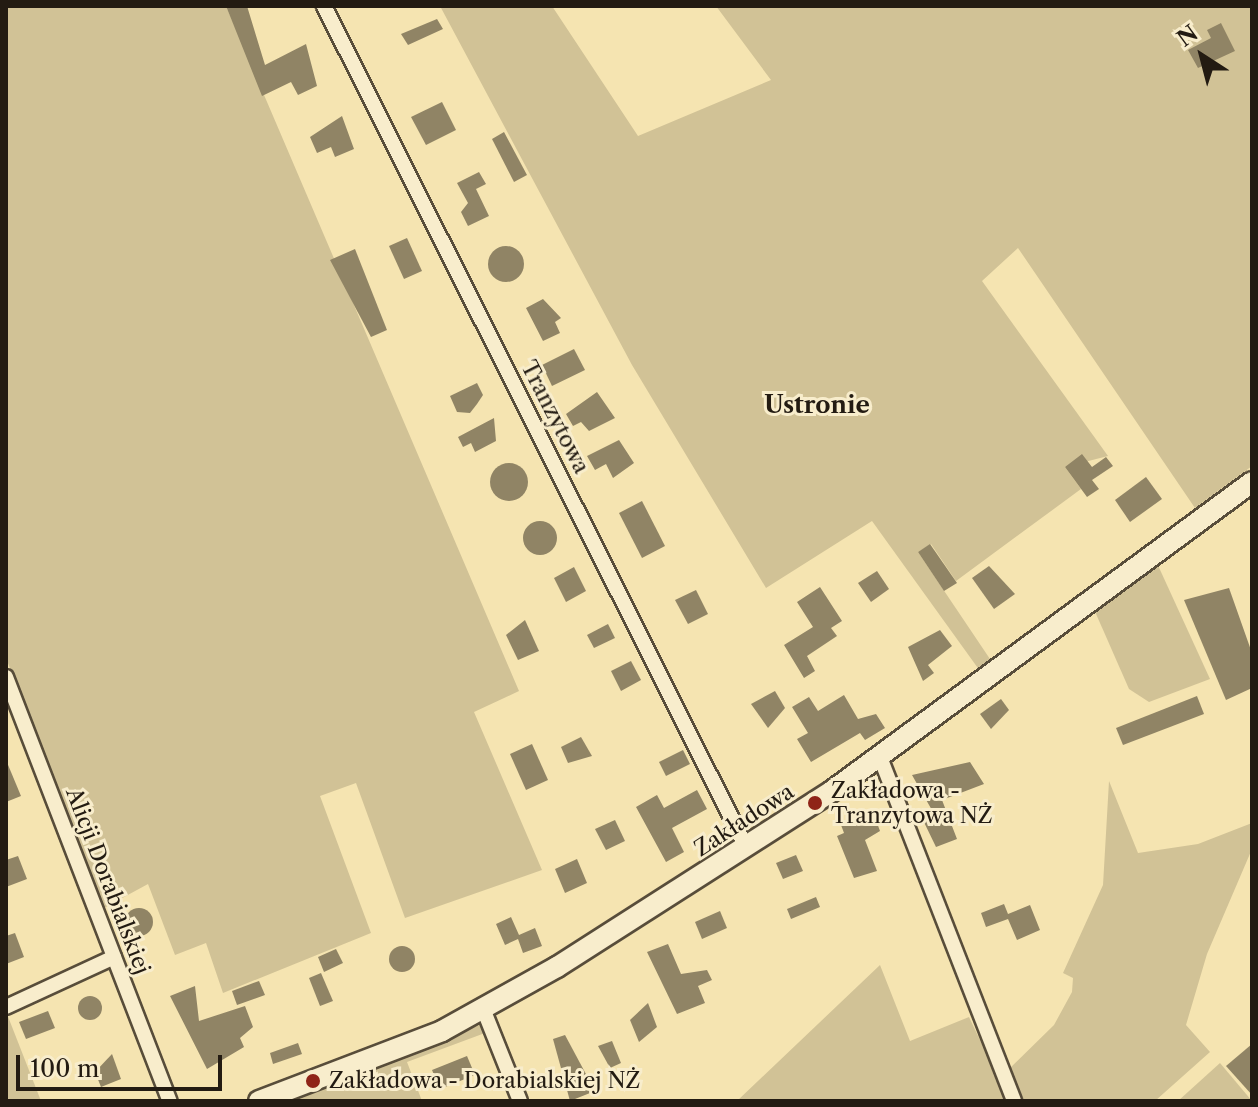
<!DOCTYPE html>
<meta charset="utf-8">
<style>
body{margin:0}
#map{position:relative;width:1258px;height:1107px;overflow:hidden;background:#f5e4b1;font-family:"Libre Caslon Text",serif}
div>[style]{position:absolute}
.green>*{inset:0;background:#d1c296}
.building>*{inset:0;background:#908465}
.round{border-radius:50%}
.roads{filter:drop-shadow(2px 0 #584d3a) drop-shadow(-2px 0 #584d3a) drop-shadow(0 2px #584d3a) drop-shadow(0 -2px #584d3a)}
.street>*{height:14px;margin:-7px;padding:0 7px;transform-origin:7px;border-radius:7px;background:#f8edcc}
.secondary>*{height:20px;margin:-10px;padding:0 10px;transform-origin:10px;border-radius:10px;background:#f8edcc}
.dots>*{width:22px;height:22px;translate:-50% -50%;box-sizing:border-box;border:4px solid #f8edcc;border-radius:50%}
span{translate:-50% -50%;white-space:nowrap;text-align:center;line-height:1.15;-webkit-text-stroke:6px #f8edcc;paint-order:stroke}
.street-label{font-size:22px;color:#231b12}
.poi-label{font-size:22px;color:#231b12}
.left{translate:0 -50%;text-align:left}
.neighbourhood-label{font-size:24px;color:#231b12;font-weight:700}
.frame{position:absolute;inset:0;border:8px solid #231b12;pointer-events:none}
.north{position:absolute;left:1162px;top:16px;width:80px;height:80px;-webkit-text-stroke:6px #f8edcc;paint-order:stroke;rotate:324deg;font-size:22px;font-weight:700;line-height:32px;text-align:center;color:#231b12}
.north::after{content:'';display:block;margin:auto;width:28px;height:36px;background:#231b12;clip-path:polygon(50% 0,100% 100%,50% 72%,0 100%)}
.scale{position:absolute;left:16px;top:1055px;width:206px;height:36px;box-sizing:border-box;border:4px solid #231b12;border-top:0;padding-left:10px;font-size:24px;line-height:28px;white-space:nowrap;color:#231b12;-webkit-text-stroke:6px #f8edcc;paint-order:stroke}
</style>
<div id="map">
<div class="green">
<i style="clip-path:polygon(6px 6px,226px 6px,519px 691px,474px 712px,542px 870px,405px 918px,356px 783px,320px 796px,371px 933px,223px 993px,206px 943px,175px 955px,148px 884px,102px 909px,6px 658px)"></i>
<i style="clip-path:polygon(440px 6px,552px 6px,638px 136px,771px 80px,716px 6px,1252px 6px,1252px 466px,1195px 508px,1018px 248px,982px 281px,1108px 456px,1065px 467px,1081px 489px,956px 581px,931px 544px,918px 552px,992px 662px,980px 671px,872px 521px,766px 588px,632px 365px)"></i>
<i style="clip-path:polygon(1156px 561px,1210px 679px,1149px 702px,1129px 689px,1093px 607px)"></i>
<i style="clip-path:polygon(1109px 781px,1138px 853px,1198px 844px,1252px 823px,1252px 849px,1207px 954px,1186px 1025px,1210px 1052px,1155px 1101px,1022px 1101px,1008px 1070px,1054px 1025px,1072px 992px,1073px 978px,1063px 973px,1103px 885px)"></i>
<i style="clip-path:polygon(880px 965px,910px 1041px,969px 1017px,1009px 1101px,737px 1101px)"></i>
<i style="clip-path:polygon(6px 1015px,7px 1014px,41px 1101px,9px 1101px,6px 1093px)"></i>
<i style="clip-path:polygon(480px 1025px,485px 1033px,407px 1062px,422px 1101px,285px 1101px)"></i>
<i style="clip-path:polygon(1220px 1063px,1252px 1101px,1178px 1101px)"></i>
</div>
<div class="building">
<i style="clip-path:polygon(226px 6px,247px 6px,265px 65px,306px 44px,317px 86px,298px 95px,291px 82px,262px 96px)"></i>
<i style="clip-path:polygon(437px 19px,443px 29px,408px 45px,401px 34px)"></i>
<i style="clip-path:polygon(1221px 23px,1235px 51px,1198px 68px,1188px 50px,1211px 38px,1207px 30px)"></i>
<i style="clip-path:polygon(442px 102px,456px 130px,426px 145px,411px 117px)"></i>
<i style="clip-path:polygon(342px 116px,354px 149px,335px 157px,331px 147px,317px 153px,310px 137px)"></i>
<i style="clip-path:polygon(504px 132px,527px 175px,514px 182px,492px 139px)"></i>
<i style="clip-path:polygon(479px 172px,486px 184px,476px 189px,489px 216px,468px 226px,461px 212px,468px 203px,457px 183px)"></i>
<i style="clip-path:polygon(407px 238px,422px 271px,404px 279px,389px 246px)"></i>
<i class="round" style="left:488px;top:246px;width:36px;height:36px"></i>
<i style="clip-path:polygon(355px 249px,387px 330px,371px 337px,330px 260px)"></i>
<i style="clip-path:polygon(543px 299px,561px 318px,555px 322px,560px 333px,543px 341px,526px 308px)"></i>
<i style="clip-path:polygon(574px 349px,585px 370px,552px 386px,542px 365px)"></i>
<i style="clip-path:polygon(477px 383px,483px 395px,477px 404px,470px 413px,457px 412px,450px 396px)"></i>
<i style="clip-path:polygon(597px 392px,615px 418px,589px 431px,581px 422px,573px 426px,566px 414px)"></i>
<i style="clip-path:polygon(494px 418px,496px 441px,475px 452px,471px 443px,463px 447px,458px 437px)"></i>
<i style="clip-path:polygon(619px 440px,634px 463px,613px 478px,606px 464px,595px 470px,587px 456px)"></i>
<i style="clip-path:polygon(1082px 454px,1092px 467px,1106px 457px,1113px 466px,1092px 480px,1099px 489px,1087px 497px,1065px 467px)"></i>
<i class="round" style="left:490px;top:463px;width:38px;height:38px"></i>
<i style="clip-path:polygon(1146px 477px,1162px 499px,1130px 522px,1115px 500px)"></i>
<i style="clip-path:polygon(642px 501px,665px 546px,642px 558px,619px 513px)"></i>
<i class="round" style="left:523px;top:521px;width:34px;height:34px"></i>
<i style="clip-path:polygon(930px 544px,957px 583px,944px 591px,918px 552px)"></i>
<i style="clip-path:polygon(989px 566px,1015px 594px,994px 609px,972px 578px)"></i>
<i style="clip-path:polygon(574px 567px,586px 591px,566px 602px,554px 578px)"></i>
<i style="clip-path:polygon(877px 571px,889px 589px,871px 602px,858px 583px)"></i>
<i style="clip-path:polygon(820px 587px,842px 621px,831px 628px,837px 636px,807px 656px,815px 671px,804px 678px,784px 645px,813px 627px,797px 602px)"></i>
<i style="clip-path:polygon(1229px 588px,1252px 653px,1252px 688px,1226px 700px,1184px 600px)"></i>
<i style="clip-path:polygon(696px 590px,708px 614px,688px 624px,675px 600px)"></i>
<i style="clip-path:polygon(525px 620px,539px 651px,518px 660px,506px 635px)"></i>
<i style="clip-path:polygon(608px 624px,615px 638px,594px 648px,587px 635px)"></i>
<i style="clip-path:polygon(940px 630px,952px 646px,928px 665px,934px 673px,923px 681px,908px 647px)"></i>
<i style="clip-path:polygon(631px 661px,641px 680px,621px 691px,611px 671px)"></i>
<i style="clip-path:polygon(775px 691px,785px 708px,768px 728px,751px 704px)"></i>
<i style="clip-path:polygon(844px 695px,858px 719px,876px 714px,885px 728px,865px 740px,860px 733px,811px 762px,797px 739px,808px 733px,792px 707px,809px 697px,818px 711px)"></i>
<i style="clip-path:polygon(1197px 696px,1204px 714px,1123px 745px,1116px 728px)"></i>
<i style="clip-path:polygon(1001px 699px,1009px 710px,991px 729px,980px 714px)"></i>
<i style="clip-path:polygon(581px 737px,592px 756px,568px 763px,561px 747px)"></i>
<i style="clip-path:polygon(532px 744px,548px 780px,526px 790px,510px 754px)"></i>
<i style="clip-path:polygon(683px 750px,690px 764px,666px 776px,659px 762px)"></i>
<i style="clip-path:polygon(6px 760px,21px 796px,6px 802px)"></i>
<i style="clip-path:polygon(970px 762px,984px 784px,942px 800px,957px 839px,936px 847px,921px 816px,933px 812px,912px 775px)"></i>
<i style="clip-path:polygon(697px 790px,707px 809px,672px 828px,684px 852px,666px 862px,636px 807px,657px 795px,664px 808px)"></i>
<i style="clip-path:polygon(873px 812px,880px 831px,865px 840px,877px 871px,854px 878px,837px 836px,844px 833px,841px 825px)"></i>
<i style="clip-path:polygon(615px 820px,625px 841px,606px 850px,595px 829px)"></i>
<i style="clip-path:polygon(796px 855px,803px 871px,783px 879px,776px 863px)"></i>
<i style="clip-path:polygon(18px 856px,27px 879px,6px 887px,6px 860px)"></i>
<i style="clip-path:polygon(577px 859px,587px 883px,565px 893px,555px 869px)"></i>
<i style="clip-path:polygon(816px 897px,820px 907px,791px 919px,787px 909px)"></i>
<i style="clip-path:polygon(1004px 904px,1008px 914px,1030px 905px,1040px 930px,1017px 940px,1008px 919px,986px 927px,981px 913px)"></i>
<i class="round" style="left:125px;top:908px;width:28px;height:28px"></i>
<i style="clip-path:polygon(720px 911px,727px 928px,702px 939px,695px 922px)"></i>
<i style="clip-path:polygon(511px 917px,519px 935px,535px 928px,542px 946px,523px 953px,518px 939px,505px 945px,496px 924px)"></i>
<i style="clip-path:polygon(15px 933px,24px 957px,6px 964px,6px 936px)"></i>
<i style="clip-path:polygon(668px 944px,681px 974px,707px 970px,712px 980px,698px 986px,705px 1003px,677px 1014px,647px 952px)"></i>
<i class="round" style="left:389px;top:946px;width:26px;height:26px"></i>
<i style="clip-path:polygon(336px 949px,343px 963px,324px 972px,318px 957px)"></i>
<i style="clip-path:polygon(321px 973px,333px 1001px,320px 1006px,309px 978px)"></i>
<i style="clip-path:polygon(259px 981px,265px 995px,237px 1005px,232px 991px)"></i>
<i style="clip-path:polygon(195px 986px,199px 1021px,245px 1006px,253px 1027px,240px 1038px,244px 1047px,207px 1069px,170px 996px)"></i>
<i class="round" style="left:78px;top:996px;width:24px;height:24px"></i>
<i style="clip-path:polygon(648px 1003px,657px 1027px,639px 1042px,630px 1020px)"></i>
<i style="clip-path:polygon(48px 1011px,55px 1028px,26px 1039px,19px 1022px)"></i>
<i style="clip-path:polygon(565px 1035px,595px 1091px,570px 1101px,553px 1039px)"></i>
<i style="clip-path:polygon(612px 1041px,621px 1063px,610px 1068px,598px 1046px)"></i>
<i style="clip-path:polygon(298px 1043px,302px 1054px,273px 1064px,270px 1053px)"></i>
<i style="clip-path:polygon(1252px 1044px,1252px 1095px,1226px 1066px)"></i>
<i style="clip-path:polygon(112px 1054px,121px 1079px,101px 1087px,95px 1072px)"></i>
<i style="clip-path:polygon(467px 1056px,475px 1075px,440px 1089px,432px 1070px)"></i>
</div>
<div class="roads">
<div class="street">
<i style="left:324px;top:6px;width:941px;rotate:63.35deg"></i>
<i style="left:6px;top:677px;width:455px;rotate:68.9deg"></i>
<i style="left:880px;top:757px;width:369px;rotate:68.7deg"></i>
<i style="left:6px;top:1007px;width:119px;rotate:-24.8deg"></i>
<i style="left:484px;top:1011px;width:97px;rotate:68.2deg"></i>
</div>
<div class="secondary">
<i style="left:259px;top:1101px;width:196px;rotate:-20.9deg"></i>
<i style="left:442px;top:1031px;width:132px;rotate:-29.1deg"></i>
<i style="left:557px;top:967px;width:326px;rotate:-32.6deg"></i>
<i style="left:832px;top:791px;width:521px;rotate:-36.34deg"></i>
</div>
</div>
<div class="dots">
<i style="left:815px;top:803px;background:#8f2418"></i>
<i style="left:313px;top:1081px;background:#8f2418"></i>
</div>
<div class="street-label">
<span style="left:555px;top:417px;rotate:63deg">Tranzytowa</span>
<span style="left:744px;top:820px;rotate:-33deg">Zakładowa</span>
<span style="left:108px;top:881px;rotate:69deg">Alicji Dorabialskiej</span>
</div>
<div class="poi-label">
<span class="left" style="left:831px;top:803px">Zakładowa -<br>Tranzytowa NŻ</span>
<span class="left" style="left:329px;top:1081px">Zakładowa - Dorabialskiej NŻ</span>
</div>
<div class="neighbourhood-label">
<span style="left:817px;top:405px">Ustronie</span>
</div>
<div class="frame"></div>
<div class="north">N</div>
<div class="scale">100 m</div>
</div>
